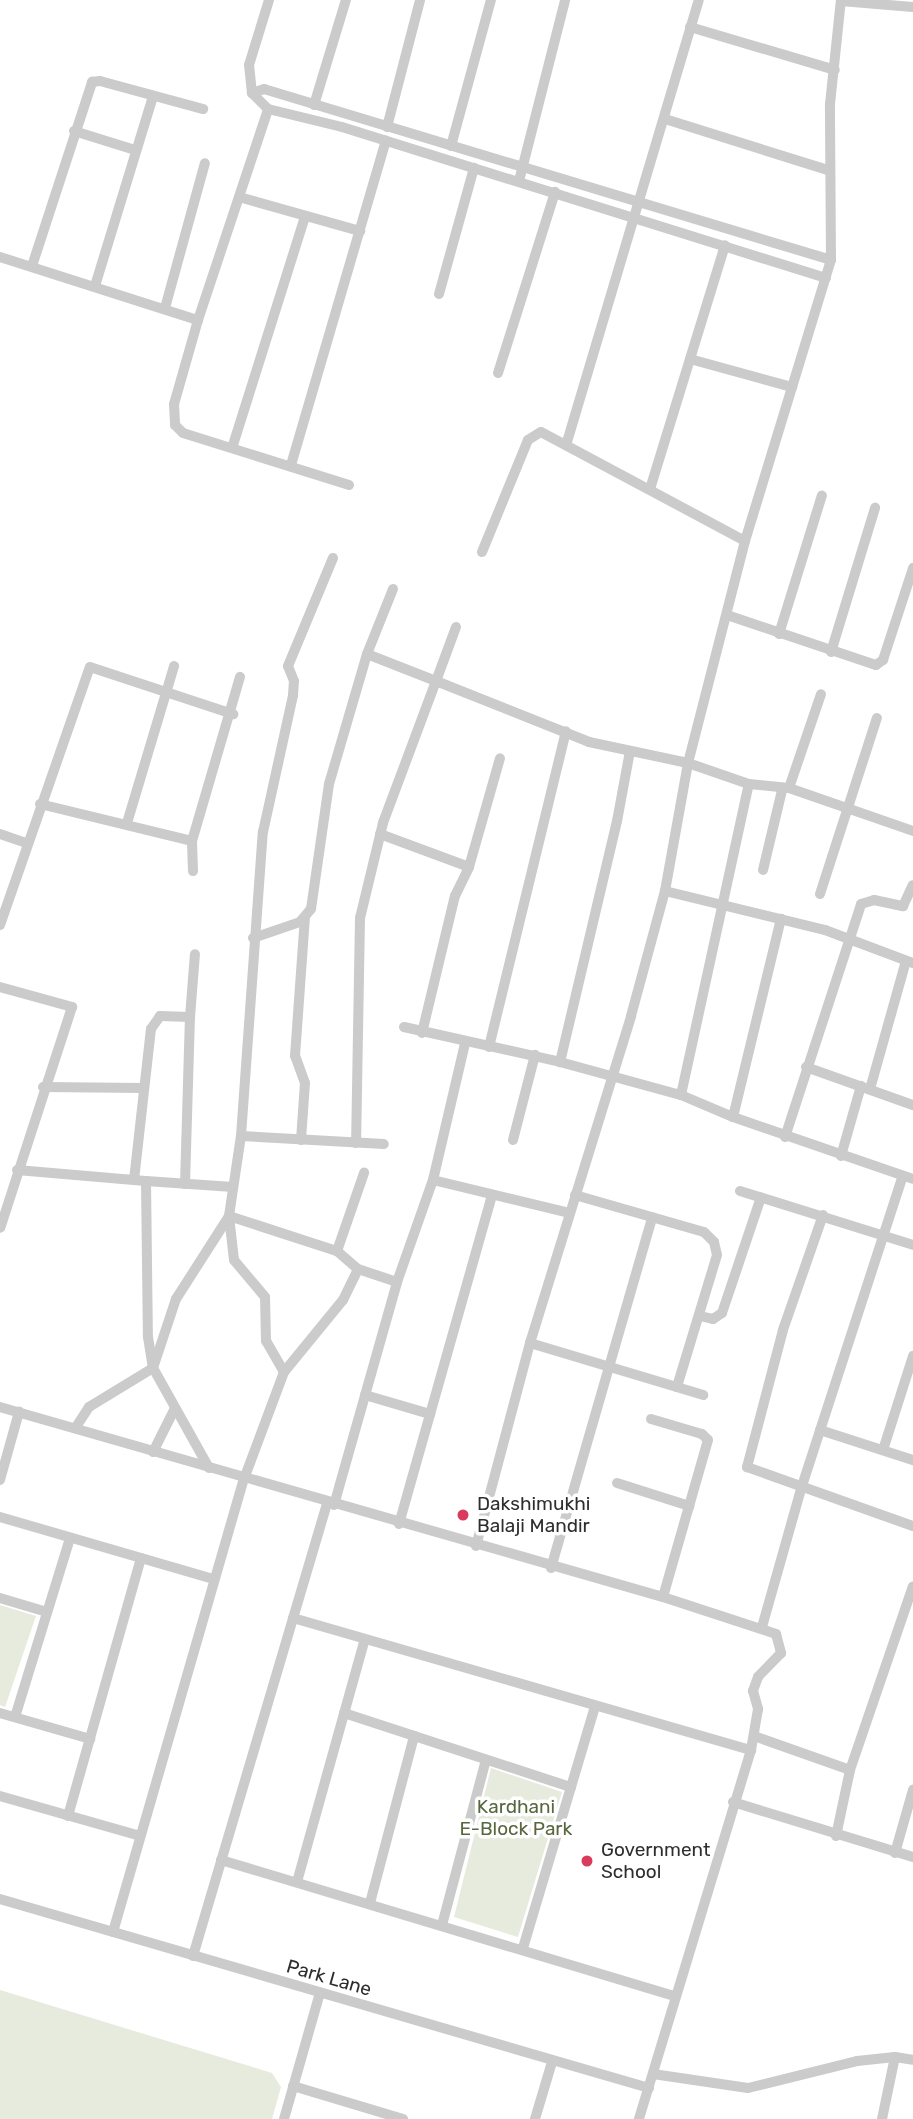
<!DOCTYPE html>
<style>
body{margin:0}
#map{position:relative;width:913px;height:2119px;overflow:hidden;background:#fff;font-family:Rubik,sans-serif}
div>[style]{position:absolute}
.green>*{inset:0;background:#e6ebdd}
.minor>*{height:10px;margin:-5px;padding:0 5px;transform-origin:5px;border-radius:5px;background:#cbcbcb}
.dots>*{width:19px;height:19px;translate:-50% -50%;box-sizing:border-box;border:4px solid #fff;border-radius:50%}
span{translate:-50% -50%;white-space:nowrap;text-align:center;line-height:1.15;-webkit-text-stroke:7px #fff;paint-order:stroke}
.poi-label{font-size:19px;color:#2e2e2e}
.left{translate:0 -50%;text-align:left}
.park-label{font-size:19px;color:#57673e}
.street-label{font-size:19px;color:#2e2e2e}
</style>
<div id="map">
<div class="green">
<i style="clip-path:polygon(0 1605px,36px 1616px,5px 1707px,0 1705px)"></i>
<i style="clip-path:polygon(491px 1768px,562px 1792px,518px 1937px,454px 1917px)"></i>
<i style="clip-path:polygon(0 1990px,272px 2073px,281px 2087px,272px 2119px,0 2119px)"></i>
</div>
<div class="minor">
<i style="left:841px;top:1px;width:72px;rotate:4.8deg"></i>
<i style="left:690px;top:27px;width:151px;rotate:16.5deg"></i>
<i style="left:252px;top:93px;width:28px;rotate:-96deg"></i>
<i style="left:249px;top:65px;width:68px;rotate:-72.9deg"></i>
<i style="left:314px;top:105px;width:110px;rotate:-73.1deg"></i>
<i style="left:665px;top:119px;width:171px;rotate:17.4deg"></i>
<i style="left:387px;top:127px;width:131px;rotate:-75.4deg"></i>
<i style="left:74px;top:131px;width:64px;rotate:17.3deg"></i>
<i style="left:451px;top:146px;width:151px;rotate:-74.7deg"></i>
<i style="left:519px;top:181px;width:187px;rotate:-75.7deg"></i>
<i style="left:239px;top:197px;width:126px;rotate:15.7deg"></i>
<i style="left:0;top:257px;width:208px;rotate:17.7deg"></i>
<i style="left:198px;top:320px;width:222px;rotate:-71.6deg"></i>
<i style="left:32px;top:266px;width:194px;rotate:-71.9deg"></i>
<i style="left:92px;top:82px;width:8px;rotate:-7deg"></i>
<i style="left:100px;top:81px;width:107px;rotate:15.2deg"></i>
<i style="left:826px;top:278px;width:507px;rotate:-162.67deg"></i>
<i style="left:342px;top:127px;width:76px;rotate:-166.3deg"></i>
<i style="left:268px;top:109px;width:23px;rotate:-135deg"></i>
<i style="left:252px;top:93px;width:13px;rotate:-18deg"></i>
<i style="left:264px;top:89px;width:592px;rotate:16.78deg"></i>
<i style="left:95px;top:286px;width:199px;rotate:-73deg"></i>
<i style="left:439px;top:294px;width:131px;rotate:-74.5deg"></i>
<i style="left:165px;top:308px;width:150px;rotate:-74.6deg"></i>
<i style="left:198px;top:320px;width:87px;rotate:105.9deg"></i>
<i style="left:174px;top:404px;width:21px;rotate:87deg"></i>
<i style="left:175px;top:425px;width:11px;rotate:45deg"></i>
<i style="left:183px;top:433px;width:174px;rotate:17.4deg"></i>
<i style="left:690px;top:359px;width:106px;rotate:15.4deg"></i>
<i style="left:498px;top:373px;width:190px;rotate:-72.5deg"></i>
<i style="left:567px;top:442px;width:461px;rotate:-73.4deg"></i>
<i style="left:233px;top:445px;width:240px;rotate:-72.5deg"></i>
<i style="left:291px;top:465px;width:338px;rotate:-73.7deg"></i>
<i style="left:650px;top:489px;width:255px;rotate:-72.9deg"></i>
<i style="left:482px;top:552px;width:121px;rotate:-67.7deg"></i>
<i style="left:528px;top:440px;width:15px;rotate:-32deg"></i>
<i style="left:541px;top:432px;width:231px;rotate:28.1deg"></i>
<i style="left:727px;top:615px;width:157px;rotate:18.6deg"></i>
<i style="left:876px;top:665px;width:9px;rotate:-36deg"></i>
<i style="left:883px;top:660px;width:97px;rotate:-71.9deg"></i>
<i style="left:456px;top:627px;width:58px;rotate:110.3deg"></i>
<i style="left:436px;top:681px;width:165px;rotate:21.7deg"></i>
<i style="left:589px;top:742px;width:101px;rotate:12deg"></i>
<i style="left:688px;top:763px;width:65px;rotate:19deg"></i>
<i style="left:749px;top:784px;width:40px;rotate:5.7deg"></i>
<i style="left:789px;top:788px;width:131px;rotate:19.1deg"></i>
<i style="left:779px;top:634px;width:145px;rotate:-72.8deg"></i>
<i style="left:831px;top:652px;width:151px;rotate:-73deg"></i>
<i style="left:367px;top:654px;width:70px;rotate:-68.2deg"></i>
<i style="left:630px;top:751px;width:71px;rotate:100.5deg"></i>
<i style="left:617px;top:821px;width:248px;rotate:103.3deg"></i>
<i style="left:560px;top:1062px;width:125px;rotate:15.3deg"></i>
<i style="left:681px;top:1095px;width:56px;rotate:22.9deg"></i>
<i style="left:733px;top:1117px;width:204px;rotate:-76.4deg"></i>
<i style="left:789px;top:788px;width:99px;rotate:-71.2deg"></i>
<i style="left:40px;top:804px;width:156px;rotate:13.7deg"></i>
<i style="left:127px;top:823px;width:164px;rotate:-73.3deg"></i>
<i style="left:0;top:834px;width:28px;rotate:19deg"></i>
<i style="left:380px;top:834px;width:95px;rotate:20.3deg"></i>
<i style="left:763px;top:870px;width:82px;rotate:-76.6deg"></i>
<i style="left:193px;top:871px;width:30px;rotate:-92deg"></i>
<i style="left:192px;top:841px;width:171px;rotate:-73.7deg"></i>
<i style="left:665px;top:891px;width:165px;rotate:13.7deg"></i>
<i style="left:825px;top:930px;width:94px;rotate:20.6deg"></i>
<i style="left:820px;top:894px;width:185px;rotate:-72.1deg"></i>
<i style="left:0;top:925px;width:273px;rotate:-70.8deg"></i>
<i style="left:90px;top:667px;width:151px;rotate:18.2deg"></i>
<i style="left:253px;top:938px;width:50px;rotate:-18.8deg"></i>
<i style="left:300px;top:922px;width:17px;rotate:-50deg"></i>
<i style="left:311px;top:909px;width:126px;rotate:-81.8deg"></i>
<i style="left:329px;top:784px;width:135px;rotate:-73.7deg"></i>
<i style="left:367px;top:654px;width:74px;rotate:21.4deg"></i>
<i style="left:436px;top:681px;width:152px;rotate:110.5deg"></i>
<i style="left:383px;top:823px;width:98px;rotate:103.6deg"></i>
<i style="left:360px;top:918px;width:225px;rotate:91deg"></i>
<i style="left:0;top:987px;width:75px;rotate:15.5deg"></i>
<i style="left:72px;top:1007px;width:232px;rotate:108deg"></i>
<i style="left:404px;top:1027px;width:160px;rotate:12.6deg"></i>
<i style="left:422px;top:1033px;width:141px;rotate:-76.5deg"></i>
<i style="left:455px;top:896px;width:32px;rotate:-64deg"></i>
<i style="left:469px;top:867px;width:113px;rotate:-74.1deg"></i>
<i style="left:489px;top:1047px;width:325px;rotate:-76.3deg"></i>
<i style="left:806px;top:1067px;width:114px;rotate:19.6deg"></i>
<i style="left:43px;top:1087px;width:100px;rotate:0.6deg"></i>
<i style="left:870px;top:1089px;width:133px;rotate:-74.3deg"></i>
<i style="left:681px;top:1095px;width:318px;rotate:-77.7deg"></i>
<i style="left:733px;top:1117px;width:190px;rotate:19deg"></i>
<i style="left:241px;top:1136px;width:305px;rotate:-85.9deg"></i>
<i style="left:263px;top:832px;width:140px;rotate:-77.6deg"></i>
<i style="left:293px;top:695px;width:14px;rotate:-86deg"></i>
<i style="left:294px;top:681px;width:16px;rotate:-112deg"></i>
<i style="left:288px;top:666px;width:117px;rotate:-67.4deg"></i>
<i style="left:785px;top:1137px;width:245px;rotate:-71.9deg"></i>
<i style="left:861px;top:904px;width:14px;rotate:-17deg"></i>
<i style="left:874px;top:900px;width:30px;rotate:12deg"></i>
<i style="left:903px;top:906px;width:23px;rotate:-65deg"></i>
<i style="left:301px;top:1140px;width:57px;rotate:-86deg"></i>
<i style="left:305px;top:1083px;width:29px;rotate:-110deg"></i>
<i style="left:295px;top:1056px;width:139px;rotate:-85.9deg"></i>
<i style="left:513px;top:1140px;width:88px;rotate:-75.5deg"></i>
<i style="left:841px;top:1156px;width:73px;rotate:-74.1deg"></i>
<i style="left:17px;top:1170px;width:129px;rotate:4.9deg"></i>
<i style="left:146px;top:1181px;width:156px;rotate:89.3deg"></i>
<i style="left:148px;top:1337px;width:31px;rotate:81deg"></i>
<i style="left:153px;top:1368px;width:75px;rotate:148.6deg"></i>
<i style="left:89px;top:1407px;width:24px;rotate:123deg"></i>
<i style="left:134px;top:1180px;width:152px;rotate:-83.6deg"></i>
<i style="left:151px;top:1029px;width:16px;rotate:-55deg"></i>
<i style="left:160px;top:1016px;width:30px;rotate:2deg"></i>
<i style="left:190px;top:1017px;width:63px;rotate:-85.5deg"></i>
<i style="left:433px;top:1180px;width:140px;rotate:13.6deg"></i>
<i style="left:146px;top:1181px;width:87px;rotate:3.9deg"></i>
<i style="left:185px;top:1184px;width:167px;rotate:-88.3deg"></i>
<i style="left:740px;top:1191px;width:181px;rotate:17.3deg"></i>
<i style="left:575px;top:1195px;width:134px;rotate:16deg"></i>
<i style="left:704px;top:1232px;width:14px;rotate:45deg"></i>
<i style="left:714px;top:1242px;width:13px;rotate:77deg"></i>
<i style="left:717px;top:1255px;width:138px;rotate:106.9deg"></i>
<i style="left:823px;top:1215px;width:122px;rotate:109.2deg"></i>
<i style="left:783px;top:1330px;width:142px;rotate:104.7deg"></i>
<i style="left:747px;top:1467px;width:176px;rotate:19.6deg"></i>
<i style="left:337px;top:1251px;width:83px;rotate:-70.9deg"></i>
<i style="left:700px;top:1316px;width:13px;rotate:13deg"></i>
<i style="left:713px;top:1319px;width:11px;rotate:-34deg"></i>
<i style="left:722px;top:1313px;width:122px;rotate:-71.4deg"></i>
<i style="left:530px;top:1343px;width:181px;rotate:16.7deg"></i>
<i style="left:284px;top:1372px;width:93px;rotate:-50.7deg"></i>
<i style="left:343px;top:1300px;width:34px;rotate:-64deg"></i>
<i style="left:365px;top:1395px;width:68px;rotate:16.3deg"></i>
<i style="left:0;top:1407px;width:690px;rotate:15.99deg"></i>
<i style="left:663px;top:1597px;width:119px;rotate:18.1deg"></i>
<i style="left:776px;top:1634px;width:20px;rotate:75deg"></i>
<i style="left:781px;top:1653px;width:33px;rotate:134deg"></i>
<i style="left:758px;top:1677px;width:15px;rotate:110deg"></i>
<i style="left:753px;top:1691px;width:19px;rotate:74deg"></i>
<i style="left:758px;top:1709px;width:42px;rotate:99.7deg"></i>
<i style="left:751px;top:1750px;width:386px;rotate:106.9deg"></i>
<i style="left:651px;top:1419px;width:53px;rotate:16.4deg"></i>
<i style="left:702px;top:1434px;width:8px;rotate:45deg"></i>
<i style="left:708px;top:1440px;width:163px;rotate:106deg"></i>
<i style="left:820px;top:1430px;width:98px;rotate:17.9deg"></i>
<i style="left:883px;top:1450px;width:99px;rotate:-72.3deg"></i>
<i style="left:153px;top:1452px;width:47px;rotate:-63.4deg"></i>
<i style="left:209px;top:1468px;width:115px;rotate:-119.2deg"></i>
<i style="left:153px;top:1368px;width:73px;rotate:-71.6deg"></i>
<i style="left:176px;top:1299px;width:98px;rotate:-57.4deg"></i>
<i style="left:229px;top:1216px;width:81px;rotate:-81.5deg"></i>
<i style="left:241px;top:1136px;width:143px;rotate:3.2deg"></i>
<i style="left:0;top:1480px;width:71px;rotate:-74.4deg"></i>
<i style="left:617px;top:1483px;width:76px;rotate:17.7deg"></i>
<i style="left:334px;top:1505px;width:232px;rotate:-74.2deg"></i>
<i style="left:397px;top:1282px;width:108px;rotate:-70.6deg"></i>
<i style="left:433px;top:1180px;width:140px;rotate:-76.8deg"></i>
<i style="left:0;top:1517px;width:223px;rotate:16.2deg"></i>
<i style="left:399px;top:1524px;width:342px;rotate:-74.2deg"></i>
<i style="left:476px;top:1546px;width:210px;rotate:-75.1deg"></i>
<i style="left:530px;top:1343px;width:342px;rotate:-72.8deg"></i>
<i style="left:631px;top:1016px;width:130px;rotate:-74.8deg"></i>
<i style="left:665px;top:891px;width:130px;rotate:-79.8deg"></i>
<i style="left:688px;top:763px;width:229px;rotate:-75.6deg"></i>
<i style="left:745px;top:541px;width:294px;rotate:-73deg"></i>
<i style="left:831px;top:260px;width:156px;rotate:-90.4deg"></i>
<i style="left:830px;top:104px;width:105px;rotate:-84deg"></i>
<i style="left:551px;top:1568px;width:365px;rotate:-73.9deg"></i>
<i style="left:0;top:1598px;width:49px;rotate:16.6deg"></i>
<i style="left:293px;top:1618px;width:477px;rotate:16.1deg"></i>
<i style="left:762px;top:1627px;width:143px;rotate:-74.2deg"></i>
<i style="left:801px;top:1489px;width:329px;rotate:-72deg"></i>
<i style="left:0;top:1713px;width:94px;rotate:16.1deg"></i>
<i style="left:344px;top:1713px;width:239px;rotate:18.1deg"></i>
<i style="left:15px;top:1717px;width:187px;rotate:-72.9deg"></i>
<i style="left:754px;top:1736px;width:102px;rotate:19.5deg"></i>
<i style="left:0;top:1796px;width:146px;rotate:15.9deg"></i>
<i style="left:733px;top:1802px;width:188px;rotate:17deg"></i>
<i style="left:68px;top:1816px;width:268px;rotate:-74.2deg"></i>
<i style="left:836px;top:1836px;width:67px;rotate:-78deg"></i>
<i style="left:850px;top:1770px;width:194px;rotate:-71.1deg"></i>
<i style="left:895px;top:1853px;width:66px;rotate:-74.1deg"></i>
<i style="left:221px;top:1860px;width:474px;rotate:16.7deg"></i>
<i style="left:297px;top:1882px;width:252px;rotate:-74.4deg"></i>
<i style="left:0;top:1899px;width:676px;rotate:16.24deg"></i>
<i style="left:370px;top:1903px;width:173px;rotate:-75.2deg"></i>
<i style="left:442px;top:1925px;width:171px;rotate:-75.1deg"></i>
<i style="left:113px;top:1932px;width:472px;rotate:-73.9deg"></i>
<i style="left:244px;top:1479px;width:114px;rotate:-69.5deg"></i>
<i style="left:284px;top:1372px;width:36px;rotate:-120deg"></i>
<i style="left:266px;top:1341px;width:44px;rotate:-91.3deg"></i>
<i style="left:265px;top:1297px;width:48px;rotate:-130deg"></i>
<i style="left:234px;top:1260px;width:44px;rotate:-96.5deg"></i>
<i style="left:229px;top:1216px;width:114px;rotate:18deg"></i>
<i style="left:337px;top:1251px;width:28px;rotate:41deg"></i>
<i style="left:358px;top:1269px;width:41px;rotate:18.4deg"></i>
<i style="left:523px;top:1948px;width:252px;rotate:-73.4deg"></i>
<i style="left:193px;top:1956px;width:472px;rotate:-73.5deg"></i>
<i style="left:653px;top:2074px;width:96px;rotate:8.4deg"></i>
<i style="left:748px;top:2088px;width:112px;rotate:-13.9deg"></i>
<i style="left:857px;top:2061px;width:38px;rotate:-6deg"></i>
<i style="left:895px;top:2057px;width:18px;rotate:9deg"></i>
<i style="left:293px;top:2086px;width:115px;rotate:16.7deg"></i>
<i style="left:284px;top:2119px;width:131px;rotate:-74.1deg"></i>
<i style="left:535px;top:2119px;width:59px;rotate:-73.4deg"></i>
<i style="left:882px;top:2119px;width:63px;rotate:-78.2deg"></i>
</div>
<div class="dots">
<i style="left:463px;top:1515px;background:#da3b5c"></i>
<i style="left:587px;top:1861px;background:#da3b5c"></i>
</div>
<div class="poi-label">
<span class="left" style="left:477px;top:1515px">Dakshimukhi<br>Balaji Mandir</span>
<span class="left" style="left:601px;top:1861px">Government<br>School</span>
</div>
<div class="park-label">
<span style="left:516px;top:1818px">Kardhani<br>E-Block Park</span>
</div>
<div class="street-label">
<span style="left:329px;top:1978px;rotate:16deg">Park Lane</span>
</div>
</div>
